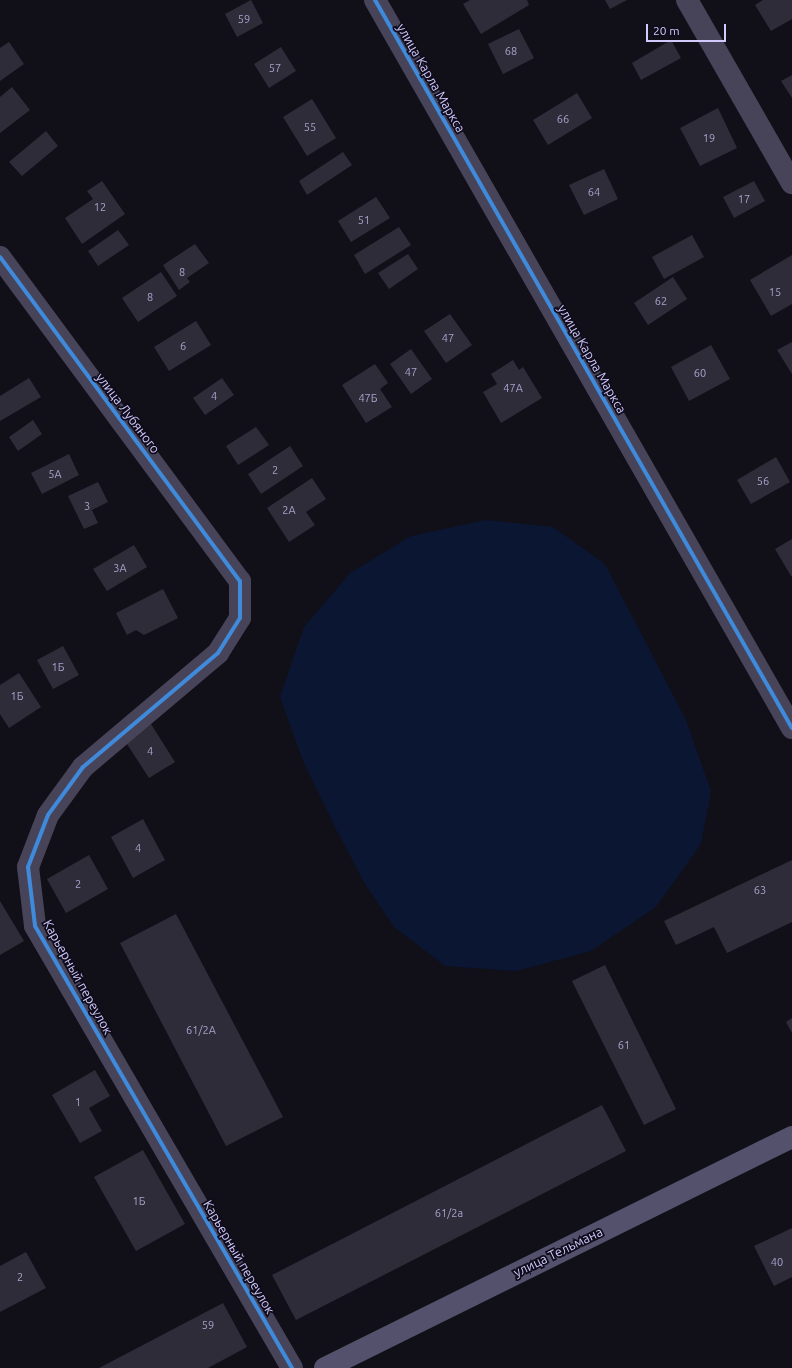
<!DOCTYPE html>
<meta charset="utf-8">
<style>
body{margin:0}
#map{position:relative;width:792px;height:1368px;overflow:hidden;background:#111018;font-family:Ubuntu,sans-serif}
div>[style]{position:absolute}
.water>*{inset:0;background:#0b1633}
.building>*{inset:0;background:#2f2c3a}
.street>*{height:22px;margin:-11px;padding:0 11px;transform-origin:11px;border-radius:11px;background:#474459}
.secondary>*{height:22px;margin:-11px;padding:0 11px;transform-origin:11px;border-radius:11px;background:#53516b}
.cycleway>*{height:4px;margin:-2px;padding:0 2px;transform-origin:2px;border-radius:2px;background:#408adc}
span{translate:-50% -50%;white-space:nowrap;text-align:center;line-height:1.15;-webkit-text-stroke:3.5px #0f0c1b;paint-order:stroke}
.number-label{font-size:11px;color:#a9a2cc}
.number-label span{-webkit-text-stroke-width:0}
.street-label{font-size:13px;color:#d2c9fc}
.scale{position:absolute;left:646px;top:24px;width:80px;height:18px;box-sizing:border-box;border:2px solid #d2c9fc;border-top:0;padding-left:5px;font-size:12px;line-height:14px;white-space:nowrap;color:#d2c9fc;-webkit-text-stroke:3px #0f0c1b;paint-order:stroke}
</style>
<div id="map">
<div class="water">
<i style="clip-path:polygon(486px 520px,553px 527px,605px 564px,686px 720px,711px 791px,701px 844px,656px 907px,591px 951px,516px 971px,445px 966px,394px 927px,365px 884px,336px 829px,303px 761px,280px 697px,304px 627px,350px 573px,411px 536px)"></i>
</div>
<div class="building">
<i style="clip-path:polygon(251px 0,263px 23px,237px 37px,225px 14px)"></i>
<i style="clip-path:polygon(470px 0,527px 0,529px 5px,481px 34px,463px 4px)"></i>
<i style="clip-path:polygon(605px 0,627px 0,610px 9px)"></i>
<i style="clip-path:polygon(763px 0,792px 0,792px 19px,771px 31px,755px 5px)"></i>
<i style="clip-path:polygon(519px 29px,534px 58px,503px 74px,488px 44px)"></i>
<i style="clip-path:polygon(671px 40px,681px 58px,641px 80px,632px 63px)"></i>
<i style="clip-path:polygon(9px 42px,24px 64px,0 81px,0 48px)"></i>
<i style="clip-path:polygon(281px 47px,296px 71px,269px 88px,254px 64px)"></i>
<i style="clip-path:polygon(792px 75px,792px 98px,781px 81px)"></i>
<i style="clip-path:polygon(12px 87px,30px 110px,0 133px,0 97px)"></i>
<i style="clip-path:polygon(577px 93px,592px 118px,548px 145px,533px 120px)"></i>
<i style="clip-path:polygon(312px 99px,336px 138px,307px 156px,283px 117px)"></i>
<i style="clip-path:polygon(718px 108px,737px 148px,700px 166px,680px 128px)"></i>
<i style="clip-path:polygon(46px 131px,58px 146px,22px 176px,9px 162px)"></i>
<i style="clip-path:polygon(343px 152px,352px 165px,307px 195px,299px 181px)"></i>
<i style="clip-path:polygon(604px 169px,618px 199px,584px 215px,569px 185px)"></i>
<i style="clip-path:polygon(102px 181px,125px 214px,82px 244px,65px 218px,93px 199px,87px 191px)"></i>
<i style="clip-path:polygon(754px 181px,765px 201px,734px 218px,723px 197px)"></i>
<i style="clip-path:polygon(376px 197px,390px 218px,351px 242px,338px 221px)"></i>
<i style="clip-path:polygon(399px 227px,411px 245px,365px 274px,354px 255px)"></i>
<i style="clip-path:polygon(118px 230px,129px 245px,98px 266px,88px 251px)"></i>
<i style="clip-path:polygon(692px 235px,704px 257px,664px 279px,652px 257px)"></i>
<i style="clip-path:polygon(195px 244px,209px 263px,187px 278px,190px 282px,179px 290px,163px 265px)"></i>
<i style="clip-path:polygon(408px 254px,418px 269px,389px 289px,378px 273px)"></i>
<i style="clip-path:polygon(792px 255px,792px 304px,771px 316px,750px 280px)"></i>
<i style="clip-path:polygon(161px 272px,177px 296px,138px 322px,122px 298px)"></i>
<i style="clip-path:polygon(673px 277px,687px 299px,648px 325px,634px 303px)"></i>
<i style="clip-path:polygon(450px 314px,472px 345px,446px 363px,424px 331px)"></i>
<i style="clip-path:polygon(196px 321px,211px 345px,169px 371px,154px 347px)"></i>
<i style="clip-path:polygon(792px 342px,792px 374px,777px 350px)"></i>
<i style="clip-path:polygon(711px 345px,730px 379px,689px 401px,671px 367px)"></i>
<i style="clip-path:polygon(411px 349px,432px 379px,411px 394px,390px 364px)"></i>
<i style="clip-path:polygon(513px 360px,519px 370px,523px 367px,542px 398px,501px 423px,483px 392px,497px 384px,491px 374px)"></i>
<i style="clip-path:polygon(375px 364px,388px 383px,380px 389px,392px 407px,366px 423px,342px 385px)"></i>
<i style="clip-path:polygon(29px 378px,41px 397px,0 421px,0 396px)"></i>
<i style="clip-path:polygon(222px 378px,234px 395px,205px 415px,193px 398px)"></i>
<i style="clip-path:polygon(33px 420px,42px 434px,18px 451px,9px 437px)"></i>
<i style="clip-path:polygon(256px 427px,269px 445px,238px 465px,226px 446px)"></i>
<i style="clip-path:polygon(290px 446px,303px 466px,261px 494px,248px 474px)"></i>
<i style="clip-path:polygon(69px 454px,79px 475px,42px 494px,31px 473px)"></i>
<i style="clip-path:polygon(776px 457px,790px 482px,751px 504px,737px 480px)"></i>
<i style="clip-path:polygon(312px 478px,326px 499px,306px 512px,315px 525px,289px 542px,267px 508px)"></i>
<i style="clip-path:polygon(98px 482px,108px 502px,92px 510px,98px 523px,84px 529px,68px 496px)"></i>
<i style="clip-path:polygon(792px 539px,792px 576px,791px 576px,775px 549px)"></i>
<i style="clip-path:polygon(134px 545px,147px 567px,107px 591px,93px 569px)"></i>
<i style="clip-path:polygon(163px 589px,178px 618px,144px 635px,136px 630px,127px 635px,116px 613px)"></i>
<i style="clip-path:polygon(63px 646px,79px 675px,53px 689px,37px 660px)"></i>
<i style="clip-path:polygon(19px 673px,41px 707px,9px 728px,0 714px,0 685px)"></i>
<i style="clip-path:polygon(151px 724px,175px 762px,149px 778px,125px 741px)"></i>
<i style="clip-path:polygon(143px 819px,165px 860px,133px 878px,111px 837px)"></i>
<i style="clip-path:polygon(89px 855px,108px 889px,66px 913px,47px 879px)"></i>
<i style="clip-path:polygon(792px 860px,792px 922px,727px 953px,714px 927px,676px 945px,664px 921px)"></i>
<i style="clip-path:polygon(0 901px,24px 941px,0 955px)"></i>
<i style="clip-path:polygon(176px 914px,283px 1117px,226px 1146px,120px 943px)"></i>
<i style="clip-path:polygon(605px 965px,676px 1109px,644px 1125px,572px 981px)"></i>
<i style="clip-path:polygon(792px 1018px,792px 1033px,786px 1022px)"></i>
<i style="clip-path:polygon(95px 1070px,110px 1096px,89px 1108px,102px 1131px,80px 1143px,52px 1095px)"></i>
<i style="clip-path:polygon(602px 1105px,626px 1151px,296px 1320px,272px 1275px)"></i>
<i style="clip-path:polygon(143px 1150px,185px 1224px,136px 1251px,94px 1177px)"></i>
<i style="clip-path:polygon(792px 1228px,792px 1277px,774px 1286px,754px 1246px)"></i>
<i style="clip-path:polygon(26px 1252px,46px 1288px,0 1312px,0 1266px)"></i>
<i style="clip-path:polygon(223px 1303px,247px 1347px,208px 1368px,99px 1368px)"></i>
</div>
<div class="street">
<i style="left:375px;top:0;width:839px;rotate:60.2deg"></i>
<i style="left:687px;top:0;width:211px;rotate:60.2deg"></i>
<i style="left:0;top:257px;width:403px;rotate:53.5deg"></i>
<i style="left:240px;top:581px;width:37px;rotate:90deg"></i>
<i style="left:240px;top:618px;width:41px;rotate:122.2deg"></i>
<i style="left:218px;top:653px;width:177px;rotate:139.8deg"></i>
<i style="left:83px;top:767px;width:59px;rotate:126.1deg"></i>
<i style="left:48px;top:815px;width:56px;rotate:111deg"></i>
<i style="left:28px;top:867px;width:59px;rotate:83.2deg"></i>
<i style="left:35px;top:926px;width:511px;rotate:59.82deg"></i>
</div>
<div class="secondary">
<i style="left:325px;top:1368px;width:521px;rotate:-26.32deg"></i>
</div>
<div class="cycleway">
<i style="left:375px;top:0;width:839px;rotate:60.2deg"></i>
<i style="left:0;top:257px;width:403px;rotate:53.5deg"></i>
<i style="left:240px;top:581px;width:37px;rotate:90deg"></i>
<i style="left:240px;top:618px;width:41px;rotate:122.2deg"></i>
<i style="left:218px;top:653px;width:177px;rotate:139.8deg"></i>
<i style="left:83px;top:767px;width:59px;rotate:126.1deg"></i>
<i style="left:48px;top:815px;width:56px;rotate:111deg"></i>
<i style="left:28px;top:867px;width:59px;rotate:83.2deg"></i>
<i style="left:35px;top:926px;width:511px;rotate:59.82deg"></i>
</div>
<div class="number-label">
<span style="left:244px;top:19px">59</span>
<span style="left:511px;top:51px">68</span>
<span style="left:275px;top:68px">57</span>
<span style="left:563px;top:119px">66</span>
<span style="left:310px;top:127px">55</span>
<span style="left:709px;top:138px">19</span>
<span style="left:594px;top:192px">64</span>
<span style="left:744px;top:199px">17</span>
<span style="left:100px;top:207px">12</span>
<span style="left:364px;top:220px">51</span>
<span style="left:182px;top:272px">8</span>
<span style="left:775px;top:292px">15</span>
<span style="left:150px;top:297px">8</span>
<span style="left:661px;top:301px">62</span>
<span style="left:448px;top:338px">47</span>
<span style="left:183px;top:346px">6</span>
<span style="left:411px;top:372px">47</span>
<span style="left:700px;top:373px">60</span>
<span style="left:513px;top:388px">47А</span>
<span style="left:214px;top:396px">4</span>
<span style="left:368px;top:398px">47Б</span>
<span style="left:275px;top:470px">2</span>
<span style="left:55px;top:474px">5А</span>
<span style="left:763px;top:481px">56</span>
<span style="left:87px;top:506px">3</span>
<span style="left:289px;top:510px">2А</span>
<span style="left:120px;top:568px">3А</span>
<span style="left:58px;top:667px">1Б</span>
<span style="left:17px;top:696px">1Б</span>
<span style="left:150px;top:751px">4</span>
<span style="left:138px;top:848px">4</span>
<span style="left:78px;top:884px">2</span>
<span style="left:760px;top:890px">63</span>
<span style="left:201px;top:1030px">61/2А</span>
<span style="left:624px;top:1045px">61</span>
<span style="left:78px;top:1102px">1</span>
<span style="left:139px;top:1201px">1Б</span>
<span style="left:449px;top:1213px">61/2а</span>
<span style="left:777px;top:1262px">40</span>
<span style="left:20px;top:1277px">2</span>
<span style="left:208px;top:1325px">59</span>
</div>
<div class="street-label">
<span style="left:431px;top:78px;rotate:60deg">улица Карла Маркса</span>
<span style="left:592px;top:359px;rotate:60deg">улица Карла Маркса</span>
<span style="left:128px;top:413px;rotate:53deg">улица Лубяного</span>
<span style="left:78px;top:977px;rotate:61deg">Карьерный переулок</span>
<span style="left:558px;top:1252px;rotate:-26deg">улица Тельмана</span>
<span style="left:239px;top:1257px;rotate:60deg">Карьерный переулок</span>
</div>
<div class="scale">20 m</div>
</div>
